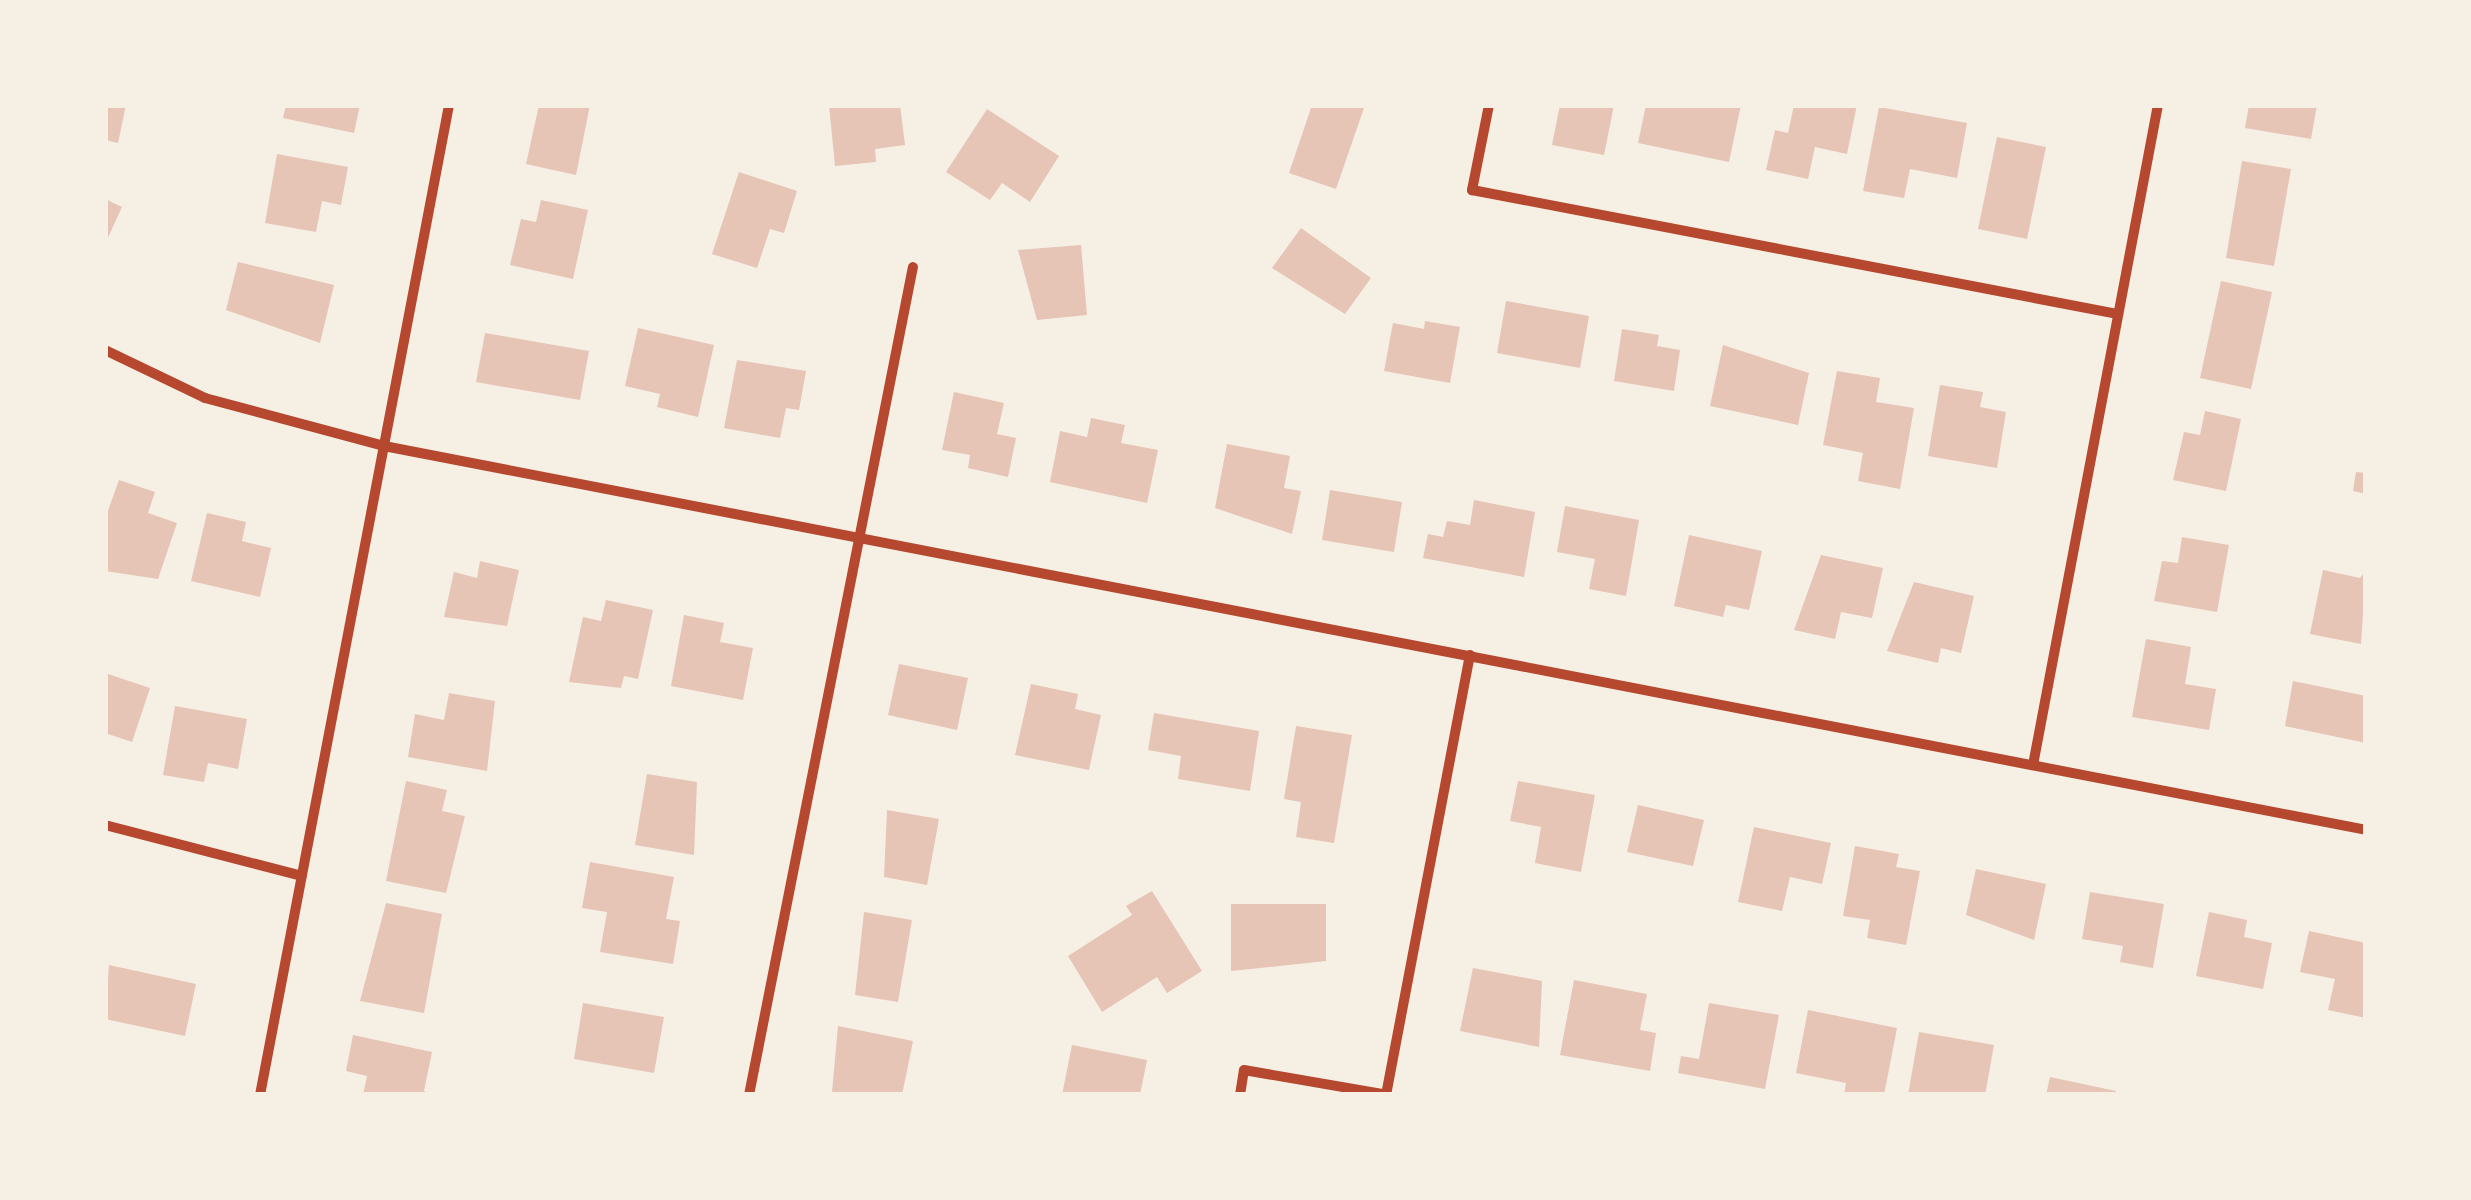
<!DOCTYPE html>
<style>
body{margin:0}
#map{position:relative;width:2471px;height:1200px;overflow:hidden;background:#f6efe4;font-family:"Open Sans",sans-serif}
div>[style]{position:absolute}
.building>*{inset:0;background:#e6c5b7}
.minor>*{height:10px;margin:-5px;padding:0 5px;transform-origin:5px;border-radius:5px;background:#b5482f}
span{translate:-50% -50%;white-space:nowrap;text-align:center;line-height:1.15;-webkit-text-stroke:10px #f6efe4;paint-order:stroke}
.frame{position:absolute;inset:0;border:108px solid #f6efe4;pointer-events:none}
</style>
<div id="map">
<div class="building">
<i style="clip-path:polygon(105px 105px,126px 105px,118px 143px,105px 140px)"></i>
<i style="clip-path:polygon(286px 105px,360px 105px,354px 133px,283px 118px)"></i>
<i style="clip-path:polygon(539px 105px,590px 105px,576px 175px,526px 164px)"></i>
<i style="clip-path:polygon(829px 105px,900px 105px,905px 145px,875px 149px,876px 162px,835px 166px)"></i>
<i style="clip-path:polygon(1312px 105px,1365px 105px,1336px 189px,1289px 173px)"></i>
<i style="clip-path:polygon(1560px 105px,1614px 105px,1604px 155px,1552px 145px)"></i>
<i style="clip-path:polygon(1646px 105px,1741px 105px,1729px 162px,1638px 143px)"></i>
<i style="clip-path:polygon(1794px 105px,1857px 105px,1847px 154px,1815px 147px,1808px 179px,1766px 170px,1775px 130px,1788px 133px)"></i>
<i style="clip-path:polygon(2249px 105px,2317px 105px,2311px 139px,2245px 128px)"></i>
<i style="clip-path:polygon(1879px 107px,1967px 123px,1957px 178px,1910px 169px,1904px 198px,1863px 191px)"></i>
<i style="clip-path:polygon(987px 109px,1059px 156px,1030px 202px,1002px 183px,990px 200px,946px 172px)"></i>
<i style="clip-path:polygon(1997px 137px,2046px 147px,2027px 239px,1978px 229px)"></i>
<i style="clip-path:polygon(277px 154px,348px 167px,341px 205px,322px 201px,316px 232px,265px 223px)"></i>
<i style="clip-path:polygon(2242px 161px,2291px 169px,2274px 266px,2226px 258px)"></i>
<i style="clip-path:polygon(739px 172px,797px 191px,784px 233px,770px 229px,757px 268px,712px 254px)"></i>
<i style="clip-path:polygon(105px 199px,122px 207px,105px 244px)"></i>
<i style="clip-path:polygon(541px 200px,588px 210px,573px 279px,510px 265px,521px 219px,536px 222px)"></i>
<i style="clip-path:polygon(1301px 228px,1371px 278px,1345px 314px,1272px 268px)"></i>
<i style="clip-path:polygon(1081px 245px,1087px 315px,1037px 320px,1018px 250px)"></i>
<i style="clip-path:polygon(238px 262px,334px 285px,320px 343px,226px 310px)"></i>
<i style="clip-path:polygon(2221px 281px,2272px 292px,2251px 389px,2200px 378px)"></i>
<i style="clip-path:polygon(1506px 301px,1589px 316px,1580px 368px,1497px 353px)"></i>
<i style="clip-path:polygon(1425px 321px,1460px 327px,1450px 383px,1384px 371px,1393px 323px,1424px 329px)"></i>
<i style="clip-path:polygon(638px 328px,714px 345px,698px 417px,657px 407px,660px 394px,625px 386px)"></i>
<i style="clip-path:polygon(1622px 329px,1659px 335px,1657px 346px,1680px 350px,1674px 391px,1614px 381px)"></i>
<i style="clip-path:polygon(485px 333px,589px 351px,580px 400px,476px 382px)"></i>
<i style="clip-path:polygon(1723px 345px,1809px 373px,1798px 425px,1710px 406px)"></i>
<i style="clip-path:polygon(737px 360px,806px 371px,799px 410px,786px 408px,780px 438px,724px 428px)"></i>
<i style="clip-path:polygon(1837px 371px,1880px 378px,1876px 402px,1914px 408px,1900px 489px,1858px 481px,1863px 453px,1823px 445px)"></i>
<i style="clip-path:polygon(1940px 385px,1983px 392px,1980px 407px,2006px 412px,1997px 468px,1928px 456px)"></i>
<i style="clip-path:polygon(954px 392px,1004px 403px,997px 434px,1016px 438px,1008px 477px,968px 468px,970px 455px,942px 450px)"></i>
<i style="clip-path:polygon(2205px 411px,2241px 419px,2226px 491px,2173px 480px,2184px 432px,2200px 435px)"></i>
<i style="clip-path:polygon(1091px 418px,1125px 425px,1121px 443px,1158px 450px,1147px 503px,1050px 482px,1060px 431px,1087px 437px)"></i>
<i style="clip-path:polygon(1227px 444px,1290px 456px,1284px 488px,1301px 491px,1292px 534px,1215px 508px)"></i>
<i style="clip-path:polygon(2356px 472px,2366px 473px,2366px 494px,2353px 491px)"></i>
<i style="clip-path:polygon(119px 480px,155px 492px,148px 513px,177px 523px,158px 579px,105px 571px,105px 519px)"></i>
<i style="clip-path:polygon(1330px 490px,1402px 502px,1394px 552px,1322px 540px)"></i>
<i style="clip-path:polygon(1474px 500px,1535px 512px,1524px 577px,1423px 558px,1428px 534px,1443px 537px,1447px 521px,1470px 525px)"></i>
<i style="clip-path:polygon(1565px 506px,1639px 520px,1626px 596px,1589px 589px,1595px 559px,1557px 552px)"></i>
<i style="clip-path:polygon(207px 513px,246px 522px,242px 541px,271px 548px,260px 597px,191px 581px)"></i>
<i style="clip-path:polygon(1689px 535px,1762px 551px,1749px 610px,1726px 605px,1723px 617px,1674px 606px)"></i>
<i style="clip-path:polygon(2182px 537px,2229px 545px,2217px 612px,2154px 601px,2162px 561px,2178px 563px)"></i>
<i style="clip-path:polygon(1821px 555px,1883px 568px,1872px 618px,1841px 612px,1835px 639px,1794px 630px)"></i>
<i style="clip-path:polygon(480px 561px,519px 570px,507px 626px,444px 617px,454px 572px,477px 578px)"></i>
<i style="clip-path:polygon(2323px 570px,2360px 578px,2366px 570px,2361px 644px,2310px 634px)"></i>
<i style="clip-path:polygon(1914px 582px,1974px 596px,1961px 653px,1941px 648px,1938px 663px,1887px 651px)"></i>
<i style="clip-path:polygon(606px 600px,653px 610px,638px 679px,624px 676px,621px 688px,569px 682px,583px 617px,601px 621px)"></i>
<i style="clip-path:polygon(684px 615px,724px 623px,720px 642px,753px 648px,743px 700px,671px 686px)"></i>
<i style="clip-path:polygon(2146px 639px,2191px 647px,2185px 684px,2216px 689px,2209px 730px,2132px 717px)"></i>
<i style="clip-path:polygon(899px 664px,968px 678px,957px 730px,888px 715px)"></i>
<i style="clip-path:polygon(105px 673px,150px 688px,132px 742px,105px 733px)"></i>
<i style="clip-path:polygon(2293px 681px,2366px 696px,2366px 743px,2285px 726px)"></i>
<i style="clip-path:polygon(1031px 684px,1078px 694px,1075px 709px,1101px 715px,1089px 770px,1015px 755px)"></i>
<i style="clip-path:polygon(449px 693px,495px 701px,487px 771px,408px 757px,415px 714px,444px 720px)"></i>
<i style="clip-path:polygon(175px 706px,247px 719px,238px 769px,208px 763px,204px 782px,163px 775px)"></i>
<i style="clip-path:polygon(1154px 713px,1259px 731px,1250px 791px,1178px 779px,1181px 756px,1148px 750px)"></i>
<i style="clip-path:polygon(1296px 726px,1352px 735px,1334px 843px,1296px 837px,1301px 802px,1284px 799px)"></i>
<i style="clip-path:polygon(647px 774px,697px 782px,694px 855px,635px 845px)"></i>
<i style="clip-path:polygon(406px 781px,447px 790px,442px 811px,465px 816px,446px 893px,386px 881px)"></i>
<i style="clip-path:polygon(1518px 781px,1595px 795px,1581px 872px,1535px 863px,1541px 827px,1510px 821px)"></i>
<i style="clip-path:polygon(1638px 805px,1704px 820px,1693px 866px,1627px 852px)"></i>
<i style="clip-path:polygon(887px 810px,939px 819px,927px 885px,884px 877px)"></i>
<i style="clip-path:polygon(1754px 827px,1831px 843px,1822px 884px,1790px 877px,1782px 911px,1738px 902px)"></i>
<i style="clip-path:polygon(1855px 846px,1899px 854px,1896px 867px,1920px 871px,1906px 945px,1867px 938px,1870px 920px,1843px 916px)"></i>
<i style="clip-path:polygon(590px 862px,674px 877px,666px 919px,680px 921px,673px 964px,600px 952px,607px 912px,582px 908px)"></i>
<i style="clip-path:polygon(1976px 869px,2046px 884px,2034px 940px,1966px 915px)"></i>
<i style="clip-path:polygon(1152px 891px,1202px 971px,1167px 993px,1157px 977px,1102px 1012px,1068px 956px,1132px 915px,1126px 906px)"></i>
<i style="clip-path:polygon(2090px 892px,2164px 904px,2153px 968px,2120px 962px,2123px 946px,2082px 939px)"></i>
<i style="clip-path:polygon(386px 903px,442px 914px,424px 1013px,360px 1001px)"></i>
<i style="clip-path:polygon(1231px 904px,1326px 904px,1326px 961px,1231px 971px)"></i>
<i style="clip-path:polygon(864px 912px,912px 920px,898px 1002px,855px 995px)"></i>
<i style="clip-path:polygon(2209px 912px,2247px 920px,2244px 937px,2272px 943px,2263px 989px,2196px 976px)"></i>
<i style="clip-path:polygon(2309px 931px,2366px 943px,2366px 1018px,2328px 1010px,2335px 979px,2300px 972px)"></i>
<i style="clip-path:polygon(109px 965px,196px 984px,185px 1036px,105px 1019px)"></i>
<i style="clip-path:polygon(1473px 968px,1542px 981px,1539px 1047px,1460px 1031px)"></i>
<i style="clip-path:polygon(1574px 980px,1647px 994px,1640px 1030px,1656px 1033px,1650px 1071px,1560px 1055px)"></i>
<i style="clip-path:polygon(583px 1003px,664px 1017px,654px 1073px,574px 1059px)"></i>
<i style="clip-path:polygon(1709px 1003px,1779px 1015px,1765px 1089px,1678px 1073px,1681px 1056px,1699px 1059px)"></i>
<i style="clip-path:polygon(1808px 1010px,1897px 1028px,1884px 1095px,1844px 1095px,1846px 1083px,1796px 1073px)"></i>
<i style="clip-path:polygon(838px 1026px,913px 1041px,902px 1095px,832px 1092px)"></i>
<i style="clip-path:polygon(1919px 1032px,1994px 1045px,1985px 1095px,1908px 1095px)"></i>
<i style="clip-path:polygon(353px 1035px,432px 1052px,424px 1091px,433px 1095px,363px 1095px,367px 1076px,346px 1071px)"></i>
<i style="clip-path:polygon(1072px 1045px,1147px 1060px,1140px 1095px,1062px 1095px)"></i>
<i style="clip-path:polygon(2050px 1077px,2116px 1091px,2115px 1095px,2046px 1095px)"></i>
</div>
<div class="minor">
<i style="left:1489px;top:105px;width:87px;rotate:101.3deg"></i>
<i style="left:1472px;top:190px;width:658px;rotate:10.87deg"></i>
<i style="left:105px;top:350px;width:111px;rotate:25.6deg"></i>
<i style="left:205px;top:398px;width:185px;rotate:15deg"></i>
<i style="left:384px;top:446px;width:2019px;rotate:10.96deg"></i>
<i style="left:2033px;top:765px;width:672px;rotate:-79.28deg"></i>
<i style="left:105px;top:825px;width:203px;rotate:14.5deg"></i>
<i style="left:260px;top:1095px;width:1008px;rotate:-79.19deg"></i>
<i style="left:749px;top:1095px;width:844px;rotate:-78.8deg"></i>
<i style="left:1240px;top:1095px;width:25px;rotate:-81deg"></i>
<i style="left:1244px;top:1070px;width:146px;rotate:9.8deg"></i>
<i style="left:1386px;top:1095px;width:448px;rotate:-79.2deg"></i>
</div>
<div class="frame"></div>
</div>
